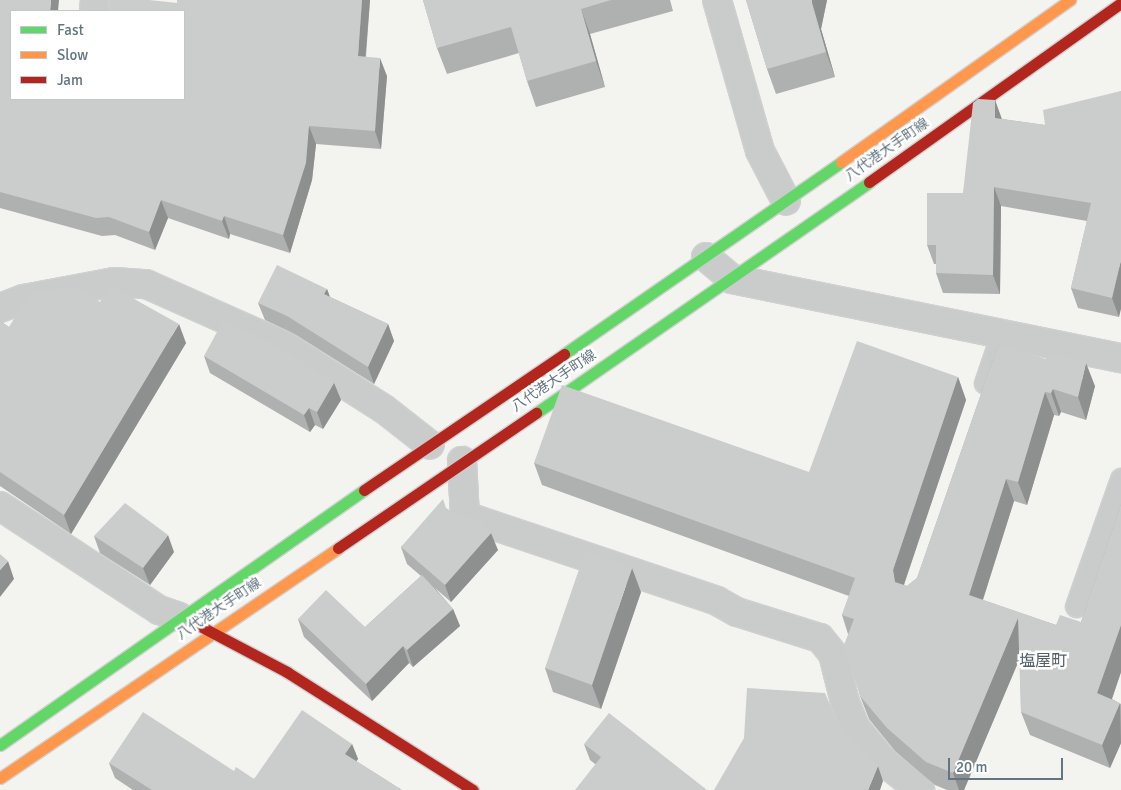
<!DOCTYPE html>
<meta charset="utf-8">
<style>
body{margin:0}
#map{position:relative;width:1121px;height:790px;overflow:hidden;background:#f3f3f0;font-family:Signika,"Noto Sans JP",sans-serif}
div>[style]{position:absolute}
.roads{filter:drop-shadow(1px 0 #cfd1d0) drop-shadow(-1px 0 #cfd1d0) drop-shadow(0 1px #cfd1d0) drop-shadow(0 -1px #cfd1d0)}
.lane>*{height:21px;margin:-10.5px;padding:0 10.5px;transform-origin:10.5px;border-radius:10.5px;background:#cacccc}
.street>*{height:28px;margin:-14px;padding:0 14px;transform-origin:14px;border-radius:14px;background:#cacccc}
.fast>*{height:11px;margin:-5.5px;padding:0 5.5px;transform-origin:5.5px;border-radius:5.5px;background:#63d668}
.slow>*{height:11px;margin:-5.5px;padding:0 5.5px;transform-origin:5.5px;border-radius:5.5px;background:#ff974d}
.jam>*{height:11px;margin:-5.5px;padding:0 5.5px;transform-origin:5.5px;border-radius:5.5px;background:#b3261e}
.wall>*{inset:0;background:#afb0b0}
.shaded-wall>*{inset:0;background:#8e9090}
.building>*{inset:0;background:#cbcdcd}
span{translate:-50% -50%;white-space:nowrap;text-align:center;line-height:1.15;-webkit-text-stroke:5px #fff;paint-order:stroke}
.street-label{font-size:14px;color:#627581}
.quarter-label{font-size:16px;color:#505e66}
.legend{position:absolute;left:10px;top:10px;width:175px;height:90px;box-sizing:border-box;background:#fff;border:1px solid #c0c8cd;margin:0;padding:6px 9px;list-style:none;font-size:15px;color:#627581}
.legend li{display:flex;align-items:center;gap:10px;height:25px}
.legend b{width:25px;border:1px solid #c0c8cd}
.scale{position:absolute;left:948px;top:758px;width:115px;height:22px;box-sizing:border-box;border:2px solid #627581;border-top:0;padding-left:6px;font-size:15px;line-height:18px;white-space:nowrap;color:#627581;-webkit-text-stroke:4px #fff;paint-order:stroke}
</style>
<div id="map">
<div class="roads">
<div class="lane">
<i style="left:985px;top:383px;width:50px;rotate:-71.2deg"></i>
<i style="left:1076px;top:606px;width:135px;rotate:-70.5deg"></i>
</div>
<div class="street">
<i style="left:717px;top:0;width:157px;rotate:74.1deg"></i>
<i style="left:760px;top:151px;width:56px;rotate:62.5deg"></i>
<i style="left:94px;top:11px;width:11px;rotate:-85deg"></i>
<i style="left:706px;top:257px;width:34px;rotate:40deg"></i>
<i style="left:732px;top:279px;width:397px;rotate:11.5deg"></i>
<i style="left:0;top:308px;width:26px;rotate:-21deg"></i>
<i style="left:24px;top:299px;width:92px;rotate:-10.7deg"></i>
<i style="left:114px;top:282px;width:32px;rotate:4deg"></i>
<i style="left:146px;top:284px;width:152px;rotate:24deg"></i>
<i style="left:285px;top:346px;width:117px;rotate:32.5deg"></i>
<i style="left:384px;top:409px;width:58px;rotate:38deg"></i>
<i style="left:462px;top:461px;width:55px;rotate:86.9deg"></i>
<i style="left:465px;top:516px;width:266px;rotate:18.6deg"></i>
<i style="left:717px;top:601px;width:23px;rotate:29deg"></i>
<i style="left:737px;top:612px;width:87px;rotate:17.4deg"></i>
<i style="left:820px;top:638px;width:21px;rotate:51deg"></i>
<i style="left:833px;top:654px;width:49px;rotate:76deg"></i>
<i style="left:845px;top:702px;width:27px;rotate:68deg"></i>
<i style="left:855px;top:727px;width:45px;rotate:50.4deg"></i>
<i style="left:884px;top:762px;width:46px;rotate:37.9deg"></i>
<i style="left:0;top:506px;width:190px;rotate:33.2deg"></i>
<i style="left:159px;top:610px;width:21px;rotate:19deg"></i>
</div>
<div class="fast">
<i style="left:564px;top:354px;width:337px;rotate:-34.7deg"></i>
<i style="left:536px;top:413px;width:405px;rotate:-34.7deg"></i>
<i style="left:0;top:745px;width:444px;rotate:-35deg"></i>
</div>
<div class="slow">
<i style="left:841px;top:162px;width:281px;rotate:-35.3deg"></i>
<i style="left:0;top:778px;width:409px;rotate:-34.2deg"></i>
</div>
<div class="jam">
<i style="left:869px;top:182px;width:309px;rotate:-35.4deg"></i>
<i style="left:364px;top:490px;width:242px;rotate:-34.2deg"></i>
<i style="left:338px;top:548px;width:240px;rotate:-34.3deg"></i>
<i style="left:198px;top:625px;width:101px;rotate:27.8deg"></i>
<i style="left:287px;top:672px;width:220px;rotate:32.4deg"></i>
</div>
</div>
<div class="wall">
<i style="clip-path:polygon(0 0,11px 99px,177px 3px,177px 0,370px 0,366px 57px,387px 76px,381px 149px,316px 144px,312px 180px,290px 253px,230px 234px,229px 239px,168px 218px,155px 250px,115px 235px,102px 236px,0 208px)"></i>
<i style="clip-path:polygon(423px 0,670px 0,673px 11px,590px 34px,605px 87px,536px 107px,527px 81px,519px 53px,447px 74px,437px 48px)"></i>
<i style="clip-path:polygon(746px 0,827px 0,821px 29px,835px 77px,776px 94px,767px 69px)"></i>
<i style="clip-path:polygon(1121px 91px,1119px 317px,1078px 308px,1071px 288px,1087px 221px,1001px 206px,1000px 294px,943px 293px,936px 273px,936px 264px,934px 264px,927px 245px,963px 193px,995px 100px,1002px 119px,1045px 125px)"></i>
<i style="clip-path:polygon(327px 289px,330px 297px,388px 324px,394px 341px,374px 384px,293px 333px,265px 320px,258px 303px)"></i>
<i style="clip-path:polygon(100px 302px,186px 343px,71px 534px,0 486px,0 321px,9px 327px)"></i>
<i style="clip-path:polygon(998px 345px,1095px 386px,1086px 420px,1061px 412px,1059px 416px,1054px 415px,1027px 505px,1014px 501px,983px 600px,1056px 625px,1081px 622px,1121px 504px,1121px 672px,1112px 699px,1121px 704px,1121px 743px,1110px 768px,1030px 735px,1021px 712px,1020px 658px,964px 790px,947px 790px,935px 785px,895px 751px,869px 719px,860px 696px,848px 634px,842px 615px,849px 596px,542px 485px,534px 463px,809px 472px,958px 377px,966px 400px,904px 585px,907px 586px,917px 578px)"></i>
<i style="clip-path:polygon(204px 356px,334px 383px,341px 400px,323px 429px,315px 425px,310px 432px,210px 373px)"></i>
<i style="clip-path:polygon(446px 508px,498px 550px,451px 602px,435px 588px,453px 609px,460px 626px,413px 667px,409px 663px,372px 701px,304px 637px,298px 619px,365px 627px,421px 576px,407px 564px,401px 547px)"></i>
<i style="clip-path:polygon(94px 536px,174px 552px,150px 585px,100px 553px)"></i>
<i style="clip-path:polygon(641px 592px,601px 709px,553px 692px,545px 668px)"></i>
<i style="clip-path:polygon(352px 744px,358px 759px,356px 761px,402px 790px,133px 790px,115px 778px,109px 763px,234px 771px,254px 779px)"></i>
<i style="clip-path:polygon(584px 744px,707px 790px,595px 764px,590px 760px)"></i>
</div>
<div class="shaded-wall">
<i style="clip-path:polygon(51px 0,59px 0,58px 11px,50px 11px)"></i>
<i style="clip-path:polygon(362px 0,370px 0,364px 74px,358px 56px)"></i>
<i style="clip-path:polygon(812px 0,827px 0,821px 29px,835px 77px,826px 52px,812px 3px)"></i>
<i style="clip-path:polygon(581px 9px,590px 34px,605px 87px,596px 61px)"></i>
<i style="clip-path:polygon(380px 58px,387px 76px,381px 149px,375px 131px)"></i>
<i style="clip-path:polygon(995px 100px,1002px 120px,995px 118px)"></i>
<i style="clip-path:polygon(309px 126px,316px 144px,312px 180px,290px 253px,283px 235px)"></i>
<i style="clip-path:polygon(994px 187px,1001px 206px,1000px 294px,993px 275px)"></i>
<i style="clip-path:polygon(161px 200px,168px 218px,155px 250px,149px 232px)"></i>
<i style="clip-path:polygon(224px 216px,230px 234px,229px 239px,222px 221px)"></i>
<i style="clip-path:polygon(1121px 260px,1121px 309px,1119px 317px,1112px 298px)"></i>
<i style="clip-path:polygon(327px 289px,333px 306px,324px 294px)"></i>
<i style="clip-path:polygon(179px 324px,186px 343px,71px 534px,64px 515px)"></i>
<i style="clip-path:polygon(388px 324px,394px 341px,374px 384px,368px 367px)"></i>
<i style="clip-path:polygon(1086px 363px,1095px 386px,1086px 420px,1078px 397px)"></i>
<i style="clip-path:polygon(958px 377px,966px 400px,901px 593px,895px 582px,893px 570px)"></i>
<i style="clip-path:polygon(334px 383px,341px 400px,323px 429px,317px 412px)"></i>
<i style="clip-path:polygon(1053px 389px,1061px 412px,1059px 416px,1051px 393px)"></i>
<i style="clip-path:polygon(1045px 392px,1054px 415px,1027px 505px,1018px 482px)"></i>
<i style="clip-path:polygon(309px 408px,315px 425px,310px 432px,304px 415px)"></i>
<i style="clip-path:polygon(1006px 479px,1014px 501px,977px 618px,969px 595px)"></i>
<i style="clip-path:polygon(491px 533px,498px 550px,451px 602px,445px 585px)"></i>
<i style="clip-path:polygon(168px 535px,174px 552px,150px 585px,143px 568px)"></i>
<i style="clip-path:polygon(8px 561px,14px 579px,0 597px,0 570px)"></i>
<i style="clip-path:polygon(632px 568px,641px 592px,601px 709px,592px 685px)"></i>
<i style="clip-path:polygon(453px 609px,460px 626px,413px 667px,407px 650px)"></i>
<i style="clip-path:polygon(1018px 618px,1027px 641px,964px 790px,959px 790px,953px 773px)"></i>
<i style="clip-path:polygon(1121px 625px,1121px 672px,1106px 716px,1097px 693px)"></i>
<i style="clip-path:polygon(403px 646px,409px 663px,372px 701px,366px 684px)"></i>
<i style="clip-path:polygon(1120px 703px,1121px 743px,1110px 768px,1102px 745px)"></i>
<i style="clip-path:polygon(352px 744px,358px 759px,350px 770px,345px 754px)"></i>
<i style="clip-path:polygon(878px 766px,883px 781px,880px 790px,868px 790px)"></i>
</div>
<div class="building">
<i style="clip-path:polygon(0 0,51px 0,50px 11px,11px 11px,11px 99px,184px 99px,184px 11px,109px 11px,110px 0,149px 0,177px 3px,177px 0,362px 0,358px 56px,380px 58px,375px 131px,309px 126px,306px 163px,283px 235px,224px 216px,222px 221px,161px 200px,149px 232px,109px 217px,96px 218px,0 192px)"></i>
<i style="clip-path:polygon(423px 0,611px 0,581px 9px,596px 61px,527px 81px,511px 27px,437px 48px)"></i>
<i style="clip-path:polygon(746px 0,812px 0,812px 3px,826px 52px,767px 69px)"></i>
<i style="clip-path:polygon(1121px 91px,1121px 260px,1112px 298px,1071px 288px,1091px 203px,994px 187px,993px 275px,936px 273px,936px 245px,927px 245px,927px 193px,963px 193px,973px 103px,978px 99px,995px 100px,995px 118px,1045px 125px,1043px 110px)"></i>
<i style="clip-path:polygon(277px 265px,327px 289px,324px 294px,388px 324px,368px 367px,287px 316px,258px 303px)"></i>
<i style="clip-path:polygon(109px 285px,179px 324px,64px 515px,0 472px,0 321px,9px 327px,29px 294px,74px 286px,100px 302px)"></i>
<i style="clip-path:polygon(223px 321px,271px 343px,334px 383px,317px 412px,309px 408px,304px 415px,204px 356px)"></i>
<i style="clip-path:polygon(857px 341px,958px 377px,893px 570px,895px 582px,907px 586px,917px 578px,998px 345px,1046px 359px,1048px 353px,1086px 363px,1078px 397px,1053px 389px,1051px 393px,1045px 392px,1018px 482px,1006px 479px,969px 595px,1056px 625px,1060px 615px,1081px 622px,1121px 504px,1121px 625px,1097px 693px,1120px 703px,1102px 745px,1021px 712px,1018px 618px,953px 773px,926px 762px,887px 728px,860px 696px,844px 645px,854px 619px,842px 615px,855px 578px,534px 463px,562px 385px,809px 472px)"></i>
<i style="clip-path:polygon(443px 499px,446px 508px,453px 513px,480px 522px,491px 533px,445px 585px,401px 547px)"></i>
<i style="clip-path:polygon(125px 503px,168px 535px,143px 568px,94px 536px)"></i>
<i style="clip-path:polygon(585px 552px,632px 568px,592px 685px,545px 668px)"></i>
<i style="clip-path:polygon(0 554px,8px 561px,0 570px)"></i>
<i style="clip-path:polygon(422px 575px,453px 609px,407px 650px,403px 646px,366px 684px,298px 619px,326px 590px,365px 627px)"></i>
<i style="clip-path:polygon(747px 688px,825px 693px,837px 721px,878px 766px,868px 790px,714px 790px,744px 738px)"></i>
<i style="clip-path:polygon(302px 710px,352px 744px,345px 754px,402px 790px,152px 790px,109px 763px,143px 712px,234px 771px,236px 767px,254px 779px)"></i>
<i style="clip-path:polygon(609px 713px,707px 790px,575px 790px,601px 757px,584px 744px)"></i>
</div>
<div class="street-label">
<span style="left:887px;top:150px;rotate:-35deg">八代港大手町線</span>
<span style="left:554px;top:381px;rotate:-34deg">八代港大手町線</span>
<span style="left:219px;top:609px;rotate:-34deg">八代港大手町線</span>
</div>
<div class="quarter-label">
<span style="left:1043px;top:661px">塩屋町</span>
</div>
<ul class="legend">
<li><b style="height:6px;background:#63d668"></b>Fast</li>
<li><b style="height:6px;background:#ff974d"></b>Slow</li>
<li><b style="height:6px;background:#b3261e"></b>Jam</li>
</ul>
<div class="scale">20 m</div>
</div>
